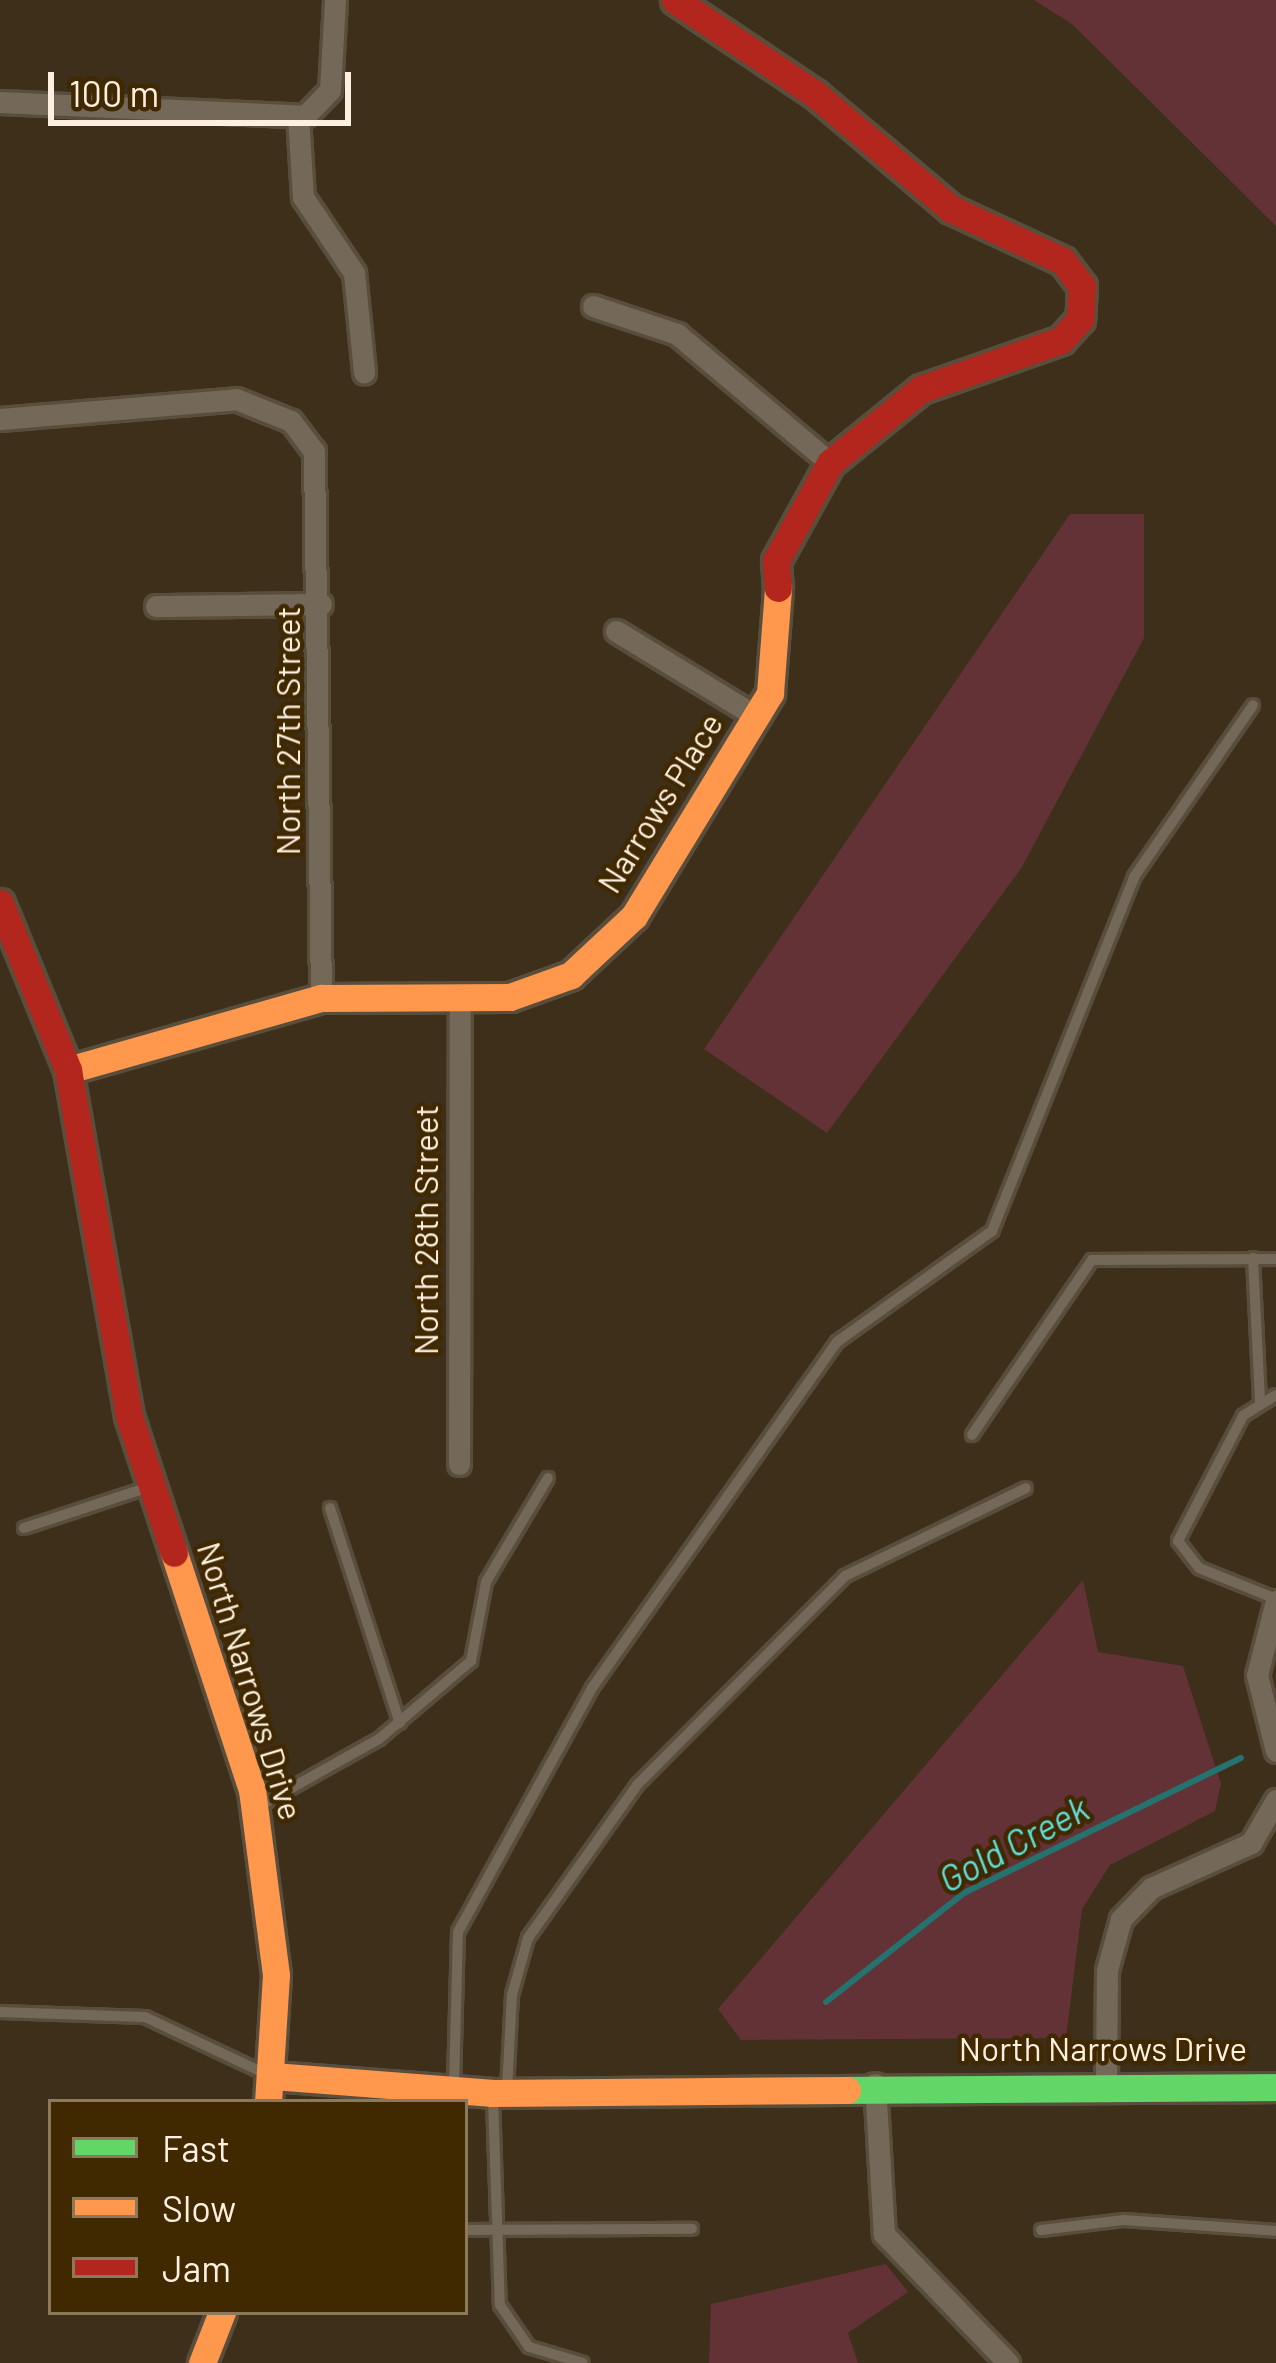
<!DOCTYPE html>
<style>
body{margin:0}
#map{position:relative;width:1276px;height:2363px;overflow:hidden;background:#3d2f1a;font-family:Barlow,sans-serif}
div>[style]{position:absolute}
.green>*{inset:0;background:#633236}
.stream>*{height:6px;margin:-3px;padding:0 3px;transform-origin:3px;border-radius:3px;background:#247370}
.roads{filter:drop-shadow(3px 0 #594d3c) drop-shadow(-3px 0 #594d3c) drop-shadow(0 3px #594d3c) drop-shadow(0 -3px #594d3c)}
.lane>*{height:10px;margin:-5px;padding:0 5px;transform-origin:5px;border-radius:5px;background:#746859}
.street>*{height:21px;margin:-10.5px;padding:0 10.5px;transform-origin:10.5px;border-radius:10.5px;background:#746859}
.fast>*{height:27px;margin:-13.5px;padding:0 13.5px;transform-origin:13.5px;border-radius:13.5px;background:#63d668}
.slow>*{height:27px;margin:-13.5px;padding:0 13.5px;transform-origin:13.5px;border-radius:13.5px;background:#ff974d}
.jam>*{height:27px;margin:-13.5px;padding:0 13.5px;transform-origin:13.5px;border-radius:13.5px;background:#b3261e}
span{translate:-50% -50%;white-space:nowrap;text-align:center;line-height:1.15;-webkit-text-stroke:9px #402801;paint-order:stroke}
.street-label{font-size:33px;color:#fdf0e1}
.water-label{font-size:36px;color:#60dcd8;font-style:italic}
.legend{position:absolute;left:48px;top:2099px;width:420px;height:216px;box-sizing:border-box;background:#402801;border:3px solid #8c785b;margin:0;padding:15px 21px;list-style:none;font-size:36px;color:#fdf0e1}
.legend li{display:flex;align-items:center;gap:24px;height:60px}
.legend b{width:60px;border:3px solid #8c785b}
.scale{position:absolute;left:48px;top:72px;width:303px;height:54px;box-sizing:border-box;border:6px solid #fdf0e1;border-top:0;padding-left:15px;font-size:36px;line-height:42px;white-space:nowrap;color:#fdf0e1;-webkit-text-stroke:9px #402801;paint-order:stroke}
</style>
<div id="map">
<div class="green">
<i style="clip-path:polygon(1034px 0,1276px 0,1276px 226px,1072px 24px)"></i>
<i style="clip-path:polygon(1070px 514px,1144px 514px,1144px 638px,1022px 867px,827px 1133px,704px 1049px)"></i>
<i style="clip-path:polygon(1083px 1580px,1098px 1652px,1183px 1666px,1221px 1784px,1215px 1811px,1110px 1865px,1082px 1909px,1066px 2038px,741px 2040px,718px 2009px)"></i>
<i style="clip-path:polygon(886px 2264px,908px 2292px,848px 2333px,858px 2363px,709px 2363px,711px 2304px)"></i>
</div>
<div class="stream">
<i style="left:826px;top:2002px;width:176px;rotate:-38.3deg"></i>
<i style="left:964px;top:1893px;width:308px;rotate:-26deg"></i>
</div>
<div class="roads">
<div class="lane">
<i style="left:1253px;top:1258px;width:144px;rotate:87.2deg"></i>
<i style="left:1276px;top:1395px;width:39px;rotate:148deg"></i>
<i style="left:1243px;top:1416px;width:141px;rotate:117.5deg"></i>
<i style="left:1178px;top:1541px;width:34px;rotate:52deg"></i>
<i style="left:1199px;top:1568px;width:83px;rotate:21.9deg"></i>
<i style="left:972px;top:1435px;width:212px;rotate:-55.6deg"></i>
<i style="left:1092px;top:1260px;width:184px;rotate:-0.3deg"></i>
<i style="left:330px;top:1508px;width:226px;rotate:72deg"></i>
<i style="left:24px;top:1528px;width:132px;rotate:-18.2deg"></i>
<i style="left:261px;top:1805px;width:135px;rotate:-29.2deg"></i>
<i style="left:379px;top:1739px;width:121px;rotate:-40.3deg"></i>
<i style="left:471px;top:1661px;width:80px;rotate:-79.2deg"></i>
<i style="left:486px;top:1582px;width:121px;rotate:-59.2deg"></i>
<i style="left:0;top:2012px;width:145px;rotate:2deg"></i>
<i style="left:145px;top:2017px;width:132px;rotate:25.2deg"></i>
<i style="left:454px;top:2084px;width:152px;rotate:-88.5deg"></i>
<i style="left:458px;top:1932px;width:278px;rotate:-61.2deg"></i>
<i style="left:592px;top:1688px;width:424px;rotate:-54.7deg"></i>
<i style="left:837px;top:1342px;width:191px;rotate:-35.6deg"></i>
<i style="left:992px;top:1231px;width:381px;rotate:-68.1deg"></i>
<i style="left:1134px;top:877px;width:209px;rotate:-55.3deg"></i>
<i style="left:507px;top:2090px;width:95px;rotate:-87deg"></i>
<i style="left:512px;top:1995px;width:59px;rotate:-74.3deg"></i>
<i style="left:528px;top:1938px;width:188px;rotate:-54.5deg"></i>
<i style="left:637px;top:1785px;width:295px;rotate:-45.1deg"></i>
<i style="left:845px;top:1576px;width:201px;rotate:-25.9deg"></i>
<i style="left:493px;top:2099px;width:206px;rotate:88.1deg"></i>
<i style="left:500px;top:2305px;width:51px;rotate:55.4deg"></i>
<i style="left:529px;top:2347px;width:56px;rotate:16.5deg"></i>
<i style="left:465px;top:2230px;width:227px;rotate:-0.3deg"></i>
<i style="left:1041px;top:2230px;width:84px;rotate:-6.9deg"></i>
<i style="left:1124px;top:2220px;width:152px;rotate:4.1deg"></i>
</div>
<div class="street">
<i style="left:0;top:102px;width:305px;rotate:2.6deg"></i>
<i style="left:305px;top:116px;width:36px;rotate:-46deg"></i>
<i style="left:330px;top:90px;width:90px;rotate:-86.8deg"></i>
<i style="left:298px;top:116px;width:81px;rotate:86.5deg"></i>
<i style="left:303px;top:197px;width:92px;rotate:56.1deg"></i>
<i style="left:354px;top:273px;width:100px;rotate:84.2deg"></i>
<i style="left:593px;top:306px;width:89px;rotate:18.4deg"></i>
<i style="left:677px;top:334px;width:200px;rotate:40.1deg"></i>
<i style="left:0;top:419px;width:237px;rotate:-4.8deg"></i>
<i style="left:236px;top:399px;width:59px;rotate:21.8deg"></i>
<i style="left:291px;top:421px;width:38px;rotate:53deg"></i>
<i style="left:314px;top:451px;width:547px;rotate:89.27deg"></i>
<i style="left:156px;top:606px;width:165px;rotate:-0.7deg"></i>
<i style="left:616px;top:631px;width:164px;rotate:31.3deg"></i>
<i style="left:459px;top:1464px;width:467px;rotate:-89.9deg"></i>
<i style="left:1276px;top:1601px;width:76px;rotate:104.4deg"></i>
<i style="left:1257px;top:1675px;width:78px;rotate:76deg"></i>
<i style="left:1106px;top:2082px;width:112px;rotate:-89.5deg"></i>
<i style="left:1107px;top:1970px;width:53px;rotate:-74.6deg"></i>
<i style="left:1121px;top:1919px;width:43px;rotate:-45.9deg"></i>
<i style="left:1151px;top:1888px;width:110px;rotate:-24.2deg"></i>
<i style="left:1251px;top:1843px;width:50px;rotate:-59.8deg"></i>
<i style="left:875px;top:2084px;width:150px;rotate:86.6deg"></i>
<i style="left:884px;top:2234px;width:179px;rotate:46.1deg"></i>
</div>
<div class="fast">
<i style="left:847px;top:2090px;width:429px;rotate:-0.4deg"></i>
</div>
<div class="slow">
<i style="left:68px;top:1070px;width:263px;rotate:-15.9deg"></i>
<i style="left:321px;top:998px;width:189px;rotate:-0.3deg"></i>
<i style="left:510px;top:997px;width:65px;rotate:-19.8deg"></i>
<i style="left:571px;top:975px;width:86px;rotate:-43.1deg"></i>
<i style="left:634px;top:916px;width:261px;rotate:-58.6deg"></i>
<i style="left:770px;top:693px;width:105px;rotate:-85.6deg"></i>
<i style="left:174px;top:1553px;width:250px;rotate:71.8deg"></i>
<i style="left:252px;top:1790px;width:187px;rotate:82.6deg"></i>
<i style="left:276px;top:1975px;width:127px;rotate:93.6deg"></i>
<i style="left:273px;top:2076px;width:221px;rotate:4.4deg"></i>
<i style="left:493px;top:2093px;width:354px;rotate:-0.5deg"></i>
<i style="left:202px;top:2363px;width:55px;rotate:-68.6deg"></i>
</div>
<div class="jam">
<i style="left:675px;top:0;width:169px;rotate:33.9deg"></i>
<i style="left:815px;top:94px;width:178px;rotate:40.2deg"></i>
<i style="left:951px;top:209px;width:123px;rotate:24.9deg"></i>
<i style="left:1063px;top:261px;width:31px;rotate:53deg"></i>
<i style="left:1082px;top:286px;width:33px;rotate:93deg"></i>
<i style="left:1080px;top:319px;width:28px;rotate:132deg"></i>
<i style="left:1061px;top:340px;width:148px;rotate:160.7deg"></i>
<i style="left:921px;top:389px;width:117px;rotate:140.9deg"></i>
<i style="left:830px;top:463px;width:112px;rotate:118.9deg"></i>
<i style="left:776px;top:561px;width:27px;rotate:86deg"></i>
<i style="left:0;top:903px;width:180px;rotate:67.8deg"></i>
<i style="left:68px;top:1070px;width:351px;rotate:80deg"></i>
<i style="left:129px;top:1416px;width:144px;rotate:71.8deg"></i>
</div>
</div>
<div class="street-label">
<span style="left:288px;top:731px;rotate:-90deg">North 27th Street</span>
<span style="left:660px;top:803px;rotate:-58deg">Narrows Place</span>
<span style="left:426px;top:1230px;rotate:-90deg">North 28th Street</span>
<span style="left:250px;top:1681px;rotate:73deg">North Narrows Drive</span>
<span style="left:1103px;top:2049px">North Narrows Drive</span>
</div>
<div class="water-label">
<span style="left:1013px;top:1843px;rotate:-28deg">Gold Creek</span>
</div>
<ul class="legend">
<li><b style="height:15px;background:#63d668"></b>Fast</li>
<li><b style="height:15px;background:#ff974d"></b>Slow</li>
<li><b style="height:15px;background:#b3261e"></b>Jam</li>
</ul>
<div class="scale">100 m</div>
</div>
